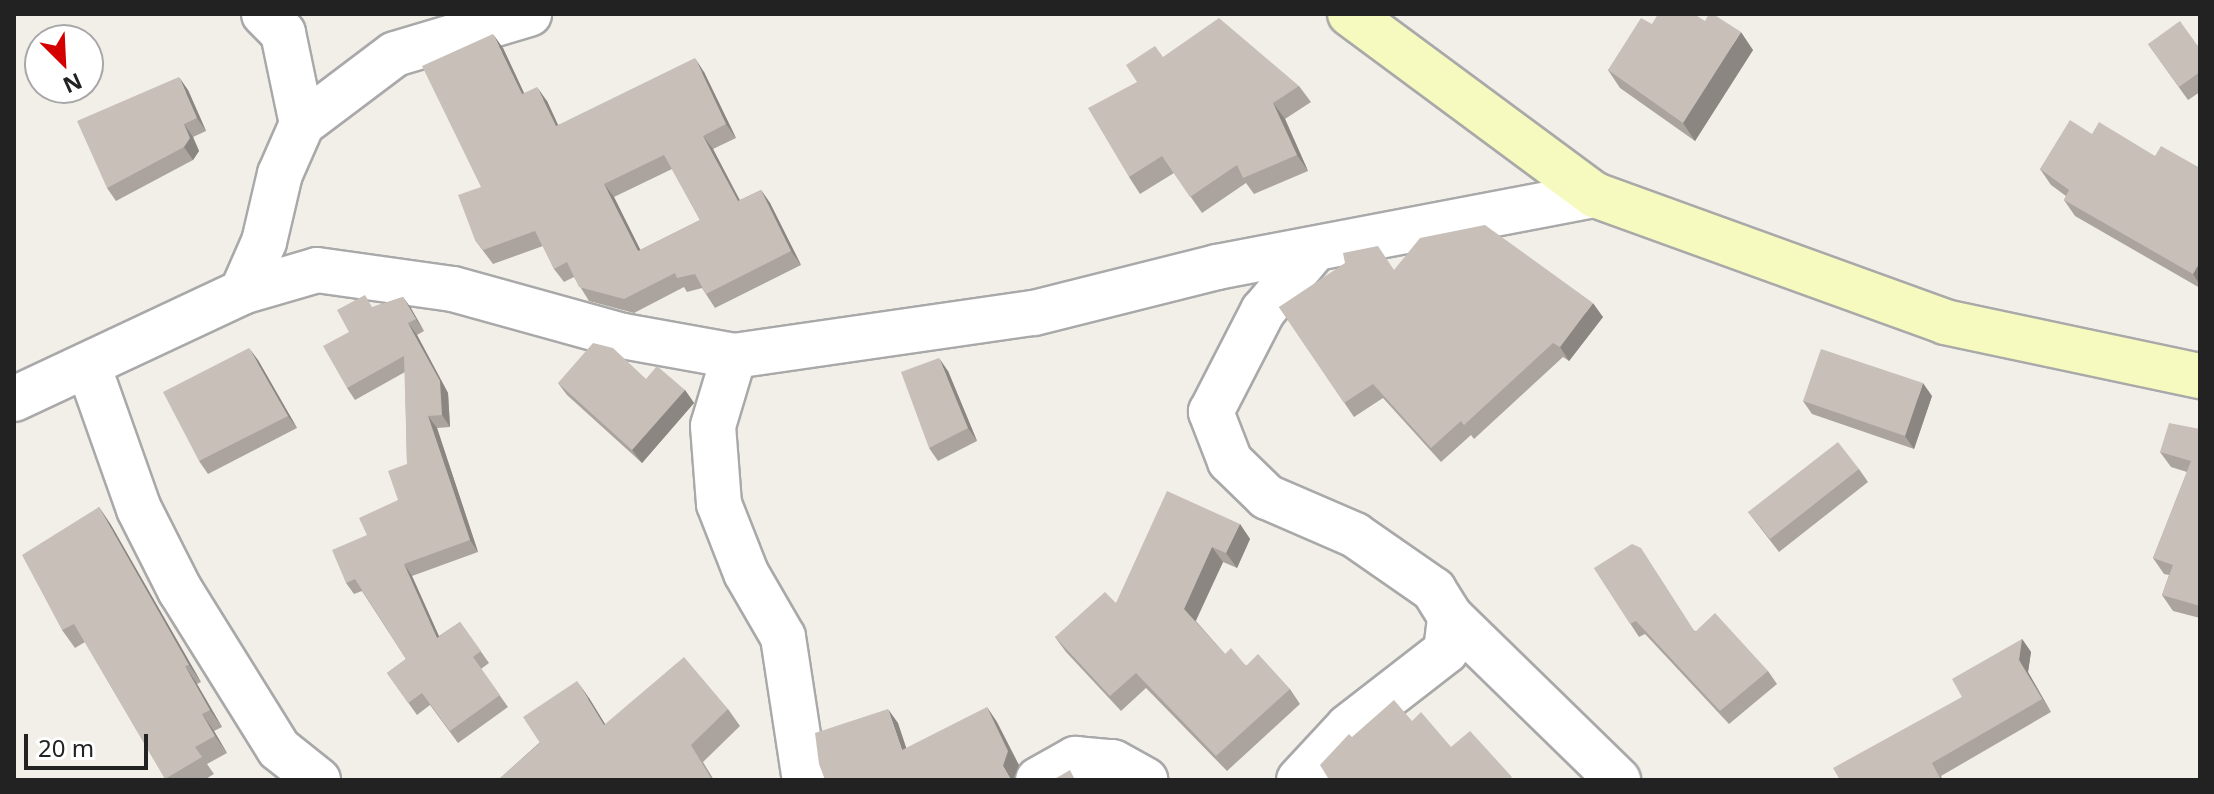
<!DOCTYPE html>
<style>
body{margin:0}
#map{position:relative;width:2214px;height:794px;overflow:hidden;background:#f2efe9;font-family:"Noto Sans",sans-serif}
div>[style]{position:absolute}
.roads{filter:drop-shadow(2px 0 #a9a9a9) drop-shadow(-2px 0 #a9a9a9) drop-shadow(0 2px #a9a9a9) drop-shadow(0 -2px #a9a9a9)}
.street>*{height:44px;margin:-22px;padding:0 22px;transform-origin:22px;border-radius:22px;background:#fff}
.secondary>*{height:44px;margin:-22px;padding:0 22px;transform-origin:22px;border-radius:22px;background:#f7fabf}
.wall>*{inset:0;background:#aba49e}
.shaded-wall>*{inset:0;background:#8b8681}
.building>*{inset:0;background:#c7bfb8}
span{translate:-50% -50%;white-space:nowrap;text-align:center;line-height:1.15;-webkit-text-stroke:8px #fff;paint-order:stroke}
.frame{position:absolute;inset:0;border:16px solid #222;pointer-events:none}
.north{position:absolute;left:24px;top:24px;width:80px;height:80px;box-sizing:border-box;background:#fff;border:2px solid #a7a7a7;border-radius:50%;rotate:156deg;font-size:22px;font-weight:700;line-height:32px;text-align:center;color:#222}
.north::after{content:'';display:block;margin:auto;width:28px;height:36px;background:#d40000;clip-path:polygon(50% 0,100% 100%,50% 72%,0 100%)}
.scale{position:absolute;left:24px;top:734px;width:124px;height:36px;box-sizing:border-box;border:4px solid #222;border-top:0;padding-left:10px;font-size:24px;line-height:28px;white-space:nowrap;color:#222;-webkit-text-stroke:6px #fff;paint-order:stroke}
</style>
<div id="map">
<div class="roads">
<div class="street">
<i style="left:264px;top:14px;width:27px;rotate:45deg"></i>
<i style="left:283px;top:33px;width:93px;rotate:78.2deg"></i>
<i style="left:242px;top:292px;width:78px;rotate:-16.3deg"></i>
<i style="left:317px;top:270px;width:137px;rotate:8deg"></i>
<i style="left:453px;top:289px;width:176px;rotate:15.5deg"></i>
<i style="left:623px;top:336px;width:113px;rotate:10.2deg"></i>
<i style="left:734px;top:356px;width:303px;rotate:-8.2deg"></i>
<i style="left:1034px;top:313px;width:189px;rotate:-14.1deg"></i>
<i style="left:1217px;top:267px;width:385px;rotate:-10.8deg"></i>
<i style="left:734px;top:356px;width:73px;rotate:106.7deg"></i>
<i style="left:713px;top:426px;width:78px;rotate:85.6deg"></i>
<i style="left:719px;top:504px;width:74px;rotate:68.6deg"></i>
<i style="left:746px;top:573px;width:74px;rotate:60deg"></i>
<i style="left:783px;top:637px;width:145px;rotate:81.3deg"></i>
<i style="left:88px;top:365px;width:153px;rotate:70.5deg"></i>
<i style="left:139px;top:509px;width:91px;rotate:63.2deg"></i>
<i style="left:180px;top:590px;width:187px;rotate:58.1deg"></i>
<i style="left:279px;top:749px;width:50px;rotate:38.5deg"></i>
<i style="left:14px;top:399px;width:252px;rotate:-25.1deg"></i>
<i style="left:242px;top:292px;width:55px;rotate:-66.3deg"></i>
<i style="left:264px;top:242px;width:70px;rotate:-76.8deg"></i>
<i style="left:280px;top:174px;width:55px;rotate:-66.3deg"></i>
<i style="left:302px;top:124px;width:116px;rotate:-37deg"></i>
<i style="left:395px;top:54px;width:140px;rotate:-16.6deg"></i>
<i style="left:1450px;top:616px;width:235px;rotate:44.3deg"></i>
<i style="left:1038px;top:780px;width:43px;rotate:-29.6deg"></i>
<i style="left:1075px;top:759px;width:38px;rotate:5deg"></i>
<i style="left:1113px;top:762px;width:37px;rotate:29deg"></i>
<i style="left:1299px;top:780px;width:72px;rotate:-47.2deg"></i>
<i style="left:1348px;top:727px;width:124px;rotate:-37.8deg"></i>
<i style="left:1446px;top:651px;width:35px;rotate:-83deg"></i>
<i style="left:1450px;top:616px;width:31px;rotate:-122deg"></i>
<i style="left:1434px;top:590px;width:96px;rotate:-145.2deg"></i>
<i style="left:1355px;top:535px;width:96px;rotate:-156.6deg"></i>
<i style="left:1267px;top:497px;width:52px;rotate:-135.8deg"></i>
<i style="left:1230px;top:461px;width:53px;rotate:-111.2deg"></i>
<i style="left:1211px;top:412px;width:114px;rotate:-62.8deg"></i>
<i style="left:1263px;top:311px;width:80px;rotate:-50.1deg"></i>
</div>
<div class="secondary">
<i style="left:1350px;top:14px;width:305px;rotate:36.5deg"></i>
<i style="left:1595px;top:195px;width:372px;rotate:19.9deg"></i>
<i style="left:1945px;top:322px;width:261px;rotate:12deg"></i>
</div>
</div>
<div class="wall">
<i style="clip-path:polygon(1652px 24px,1753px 50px,1695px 141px,1620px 88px,1608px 70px)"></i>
<i style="clip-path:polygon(2148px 44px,2200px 49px,2200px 92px,2188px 100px)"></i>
<i style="clip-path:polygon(evenodd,503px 48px,524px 93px,547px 101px,558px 125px,704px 72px,736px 138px,713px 149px,740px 200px,761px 190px,770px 203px,801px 265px,715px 308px,702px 288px,687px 292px,684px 287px,634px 313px,589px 301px,574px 277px,564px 282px,554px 269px,543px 246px,493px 264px,475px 240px,481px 187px,503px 48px,672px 169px,700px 220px,640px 250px,614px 197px,672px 169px)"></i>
<i style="clip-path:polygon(1163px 57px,1299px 86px,1311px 102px,1285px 119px,1308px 171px,1254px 194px,1246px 183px,1202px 213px,1174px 173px,1140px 194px,1129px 177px,1137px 82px)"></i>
<i style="clip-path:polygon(188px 90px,206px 131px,193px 137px,199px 151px,193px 160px,116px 201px,107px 188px)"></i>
<i style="clip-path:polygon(2092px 134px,2155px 156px,2200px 168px,2200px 288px,2075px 216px,2064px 200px,2066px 196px,2051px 185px,2040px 169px)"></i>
<i style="clip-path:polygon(1395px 270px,1603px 317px,1569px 361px,1563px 357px,1474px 439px,1471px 435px,1441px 462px,1383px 398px,1354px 417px,1279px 307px)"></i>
<i style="clip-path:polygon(403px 297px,424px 331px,417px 335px,448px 393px,450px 427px,437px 428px,478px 552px,412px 576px,439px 636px,460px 622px,489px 663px,481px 669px,508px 707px,458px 743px,430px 705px,417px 715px,387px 673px,406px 659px,362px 591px,354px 594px,346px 583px,367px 535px,398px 500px,407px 464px,405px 372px,355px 400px,347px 388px,349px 332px,373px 307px)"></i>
<i style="clip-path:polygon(258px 360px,297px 428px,208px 474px,199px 461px)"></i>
<i style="clip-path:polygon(948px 371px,977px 441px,938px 461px,929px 448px)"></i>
<i style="clip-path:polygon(646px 379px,685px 390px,694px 403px,642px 463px,567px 395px,558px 383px)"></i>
<i style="clip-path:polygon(1932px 396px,1914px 449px,1812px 414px,1803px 401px)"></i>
<i style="clip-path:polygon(2200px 429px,2200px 618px,2173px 611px,2162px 595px,2169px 575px,2164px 574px,2153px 558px,2187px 472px,2171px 467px,2160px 452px)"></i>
<i style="clip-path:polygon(1859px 469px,1868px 482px,1779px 552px,1748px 512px)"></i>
<i style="clip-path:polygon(99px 507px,111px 525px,201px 682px,197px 684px,222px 727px,214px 731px,227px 753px,207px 764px,214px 774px,204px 780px,166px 780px,85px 642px,75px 648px,62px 630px)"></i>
<i style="clip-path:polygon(1240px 524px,1250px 539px,1237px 568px,1223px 562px,1196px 621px,1225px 654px,1290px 689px,1300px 704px,1227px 771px,1146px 688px,1121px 711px,1066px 652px,1055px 637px,1116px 603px)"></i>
<i style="clip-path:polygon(1594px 568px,1695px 631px,1768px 671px,1777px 684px,1729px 724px,1645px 634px,1639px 637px)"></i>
<i style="clip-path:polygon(2022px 639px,2031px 652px,2028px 672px,2051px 712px,1941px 776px,1943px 780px,1840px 780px,1962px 697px)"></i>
<i style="clip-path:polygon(589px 698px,605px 724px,728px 709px,740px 726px,703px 762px,714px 780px,498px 780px)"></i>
</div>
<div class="shaded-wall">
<i style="clip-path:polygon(1741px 32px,1753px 50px,1695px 141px,1683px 123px)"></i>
<i style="clip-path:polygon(493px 34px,503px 48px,531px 108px,522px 94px)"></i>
<i style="clip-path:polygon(695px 58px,704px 72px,736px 138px,726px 124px)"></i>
<i style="clip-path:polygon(179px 77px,188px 90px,206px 131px,197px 118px)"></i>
<i style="clip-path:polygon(537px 87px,547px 101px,565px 140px,556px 126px)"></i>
<i style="clip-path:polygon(1273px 103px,1285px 119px,1308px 171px,1297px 155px)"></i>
<i style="clip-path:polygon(184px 124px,193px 137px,199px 151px,193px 160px,184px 147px)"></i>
<i style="clip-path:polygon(703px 136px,713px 149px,747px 215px,738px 201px)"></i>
<i style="clip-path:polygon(604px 184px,614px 197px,648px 265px,638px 251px)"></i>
<i style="clip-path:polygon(761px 190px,770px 203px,801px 265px,791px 251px)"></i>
<i style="clip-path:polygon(2200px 262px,2200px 285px,2193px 274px)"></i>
<i style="clip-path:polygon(403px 297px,411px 308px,424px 331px,416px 319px)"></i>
<i style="clip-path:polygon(1593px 303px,1603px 317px,1569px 361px,1560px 347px)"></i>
<i style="clip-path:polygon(408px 323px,417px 335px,448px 393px,450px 427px,442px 415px)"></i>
<i style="clip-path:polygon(249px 348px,258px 360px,297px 428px,288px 416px)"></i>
<i style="clip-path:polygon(939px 358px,948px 371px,977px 441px,968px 428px)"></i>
<i style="clip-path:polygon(1923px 383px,1932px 396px,1914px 449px,1905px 436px)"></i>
<i style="clip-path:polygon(685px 390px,694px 403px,642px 463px,632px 450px)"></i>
<i style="clip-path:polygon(428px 416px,437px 428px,478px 552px,470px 540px)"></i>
<i style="clip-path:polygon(99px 507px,111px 525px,201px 682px,189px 665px)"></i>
<i style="clip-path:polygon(1240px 524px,1250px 539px,1237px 568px,1226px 553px)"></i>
<i style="clip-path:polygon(1212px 547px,1223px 562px,1194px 624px,1184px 609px)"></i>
<i style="clip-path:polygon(404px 564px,412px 576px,445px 650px,437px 638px)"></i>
<i style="clip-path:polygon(2022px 639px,2031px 652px,2028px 672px,2051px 712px,2019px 660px)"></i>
<i style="clip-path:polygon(185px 666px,197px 684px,222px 727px,210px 710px)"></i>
<i style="clip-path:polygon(577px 681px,589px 698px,616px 742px,604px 725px)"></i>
<i style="clip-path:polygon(987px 707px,997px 722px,1019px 765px,1013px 780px,1011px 780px,1003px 766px)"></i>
<i style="clip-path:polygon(888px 709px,898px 723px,912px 765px,902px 750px)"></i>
<i style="clip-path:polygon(202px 714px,214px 731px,227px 753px,215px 736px)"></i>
</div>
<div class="building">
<i style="clip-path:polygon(1658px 14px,1694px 14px,1705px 21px,1709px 14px,1713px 14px,1741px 32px,1683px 123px,1608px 70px,1641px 18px,1652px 24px)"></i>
<i style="clip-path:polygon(1219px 18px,1299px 86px,1273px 103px,1297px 155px,1243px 178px,1237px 165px,1190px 197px,1162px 156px,1129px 177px,1088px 108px,1137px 82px,1126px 65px,1155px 46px,1163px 57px)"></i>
<i style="clip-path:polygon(2180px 21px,2200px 49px,2200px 72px,2179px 87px,2148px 44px)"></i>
<i style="clip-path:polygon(evenodd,493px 34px,522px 94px,537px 87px,556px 126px,695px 58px,726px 124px,703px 136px,738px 201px,761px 190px,791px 251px,706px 294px,695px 274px,677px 278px,675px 273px,624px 299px,579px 287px,567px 262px,554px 269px,535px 231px,483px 250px,475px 240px,458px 195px,481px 187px,422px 66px,493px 34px,664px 155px,700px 220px,638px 251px,604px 184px,664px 155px)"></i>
<i style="clip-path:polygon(179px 77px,197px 118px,184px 124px,190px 138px,184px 147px,107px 188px,77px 121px)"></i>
<i style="clip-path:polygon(2070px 120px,2092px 134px,2099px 122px,2155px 156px,2161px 146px,2200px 168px,2200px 262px,2193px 274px,2064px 200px,2069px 190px,2040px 169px)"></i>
<i style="clip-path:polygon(1485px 225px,1593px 303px,1560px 347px,1553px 343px,1464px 425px,1461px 421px,1431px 448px,1373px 384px,1344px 403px,1279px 307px,1345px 263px,1343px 253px,1378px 246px,1394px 270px,1420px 238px)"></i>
<i style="clip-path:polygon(365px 295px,372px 307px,403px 297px,416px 319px,408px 323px,440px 381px,442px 415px,428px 416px,470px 540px,404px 564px,437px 638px,460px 622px,481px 651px,473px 657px,500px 695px,450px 731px,422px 693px,408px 703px,387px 673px,406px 659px,355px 579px,346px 583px,332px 550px,367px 535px,359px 518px,398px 500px,388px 471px,407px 464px,404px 356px,347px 388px,323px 346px,349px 332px,337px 310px)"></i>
<i style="clip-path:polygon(593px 343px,613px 348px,646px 379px,657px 366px,685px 390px,632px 450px,558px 383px)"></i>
<i style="clip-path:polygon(249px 348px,288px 416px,199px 461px,163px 392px)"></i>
<i style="clip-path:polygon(1821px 349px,1923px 383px,1905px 436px,1803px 401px)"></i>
<i style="clip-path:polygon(939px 358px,968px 428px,929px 448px,901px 372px)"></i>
<i style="clip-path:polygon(2169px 423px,2200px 429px,2200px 606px,2162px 595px,2173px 565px,2153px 558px,2191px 461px,2160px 452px)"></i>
<i style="clip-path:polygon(1838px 442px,1859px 469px,1770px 539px,1748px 512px)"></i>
<i style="clip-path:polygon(1167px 491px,1240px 524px,1226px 553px,1212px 547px,1184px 609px,1225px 654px,1231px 648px,1246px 666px,1258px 654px,1290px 689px,1216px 756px,1136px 673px,1110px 696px,1055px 637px,1105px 592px,1116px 603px)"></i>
<i style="clip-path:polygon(99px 507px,189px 665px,185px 666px,210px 710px,202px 714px,215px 736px,195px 747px,202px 757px,165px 779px,74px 624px,62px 630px,22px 555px)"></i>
<i style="clip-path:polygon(1632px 544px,1641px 548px,1695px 632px,1715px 613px,1768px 671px,1720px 711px,1636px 621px,1630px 624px,1594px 568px)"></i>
<i style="clip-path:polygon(2022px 639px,2019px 660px,2042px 699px,1932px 763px,1941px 780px,1840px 780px,1833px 768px,1962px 697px,1952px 679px)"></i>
<i style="clip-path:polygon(684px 657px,728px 709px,691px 745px,712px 780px,498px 780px,540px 743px,523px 717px,577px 681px,604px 725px)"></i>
<i style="clip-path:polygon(1394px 700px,1412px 721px,1421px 712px,1451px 747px,1470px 731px,1512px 777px,1509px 780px,1327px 780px,1328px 778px,1320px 765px,1349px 734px,1352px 737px)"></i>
<i style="clip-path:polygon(987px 707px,1008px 751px,1003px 766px,1011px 780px,825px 780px,819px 764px,815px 733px,888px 709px,902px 750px)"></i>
<i style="clip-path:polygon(1070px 770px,1075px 780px,1053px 780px)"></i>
</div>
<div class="frame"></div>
<div class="north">N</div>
<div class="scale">20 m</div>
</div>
